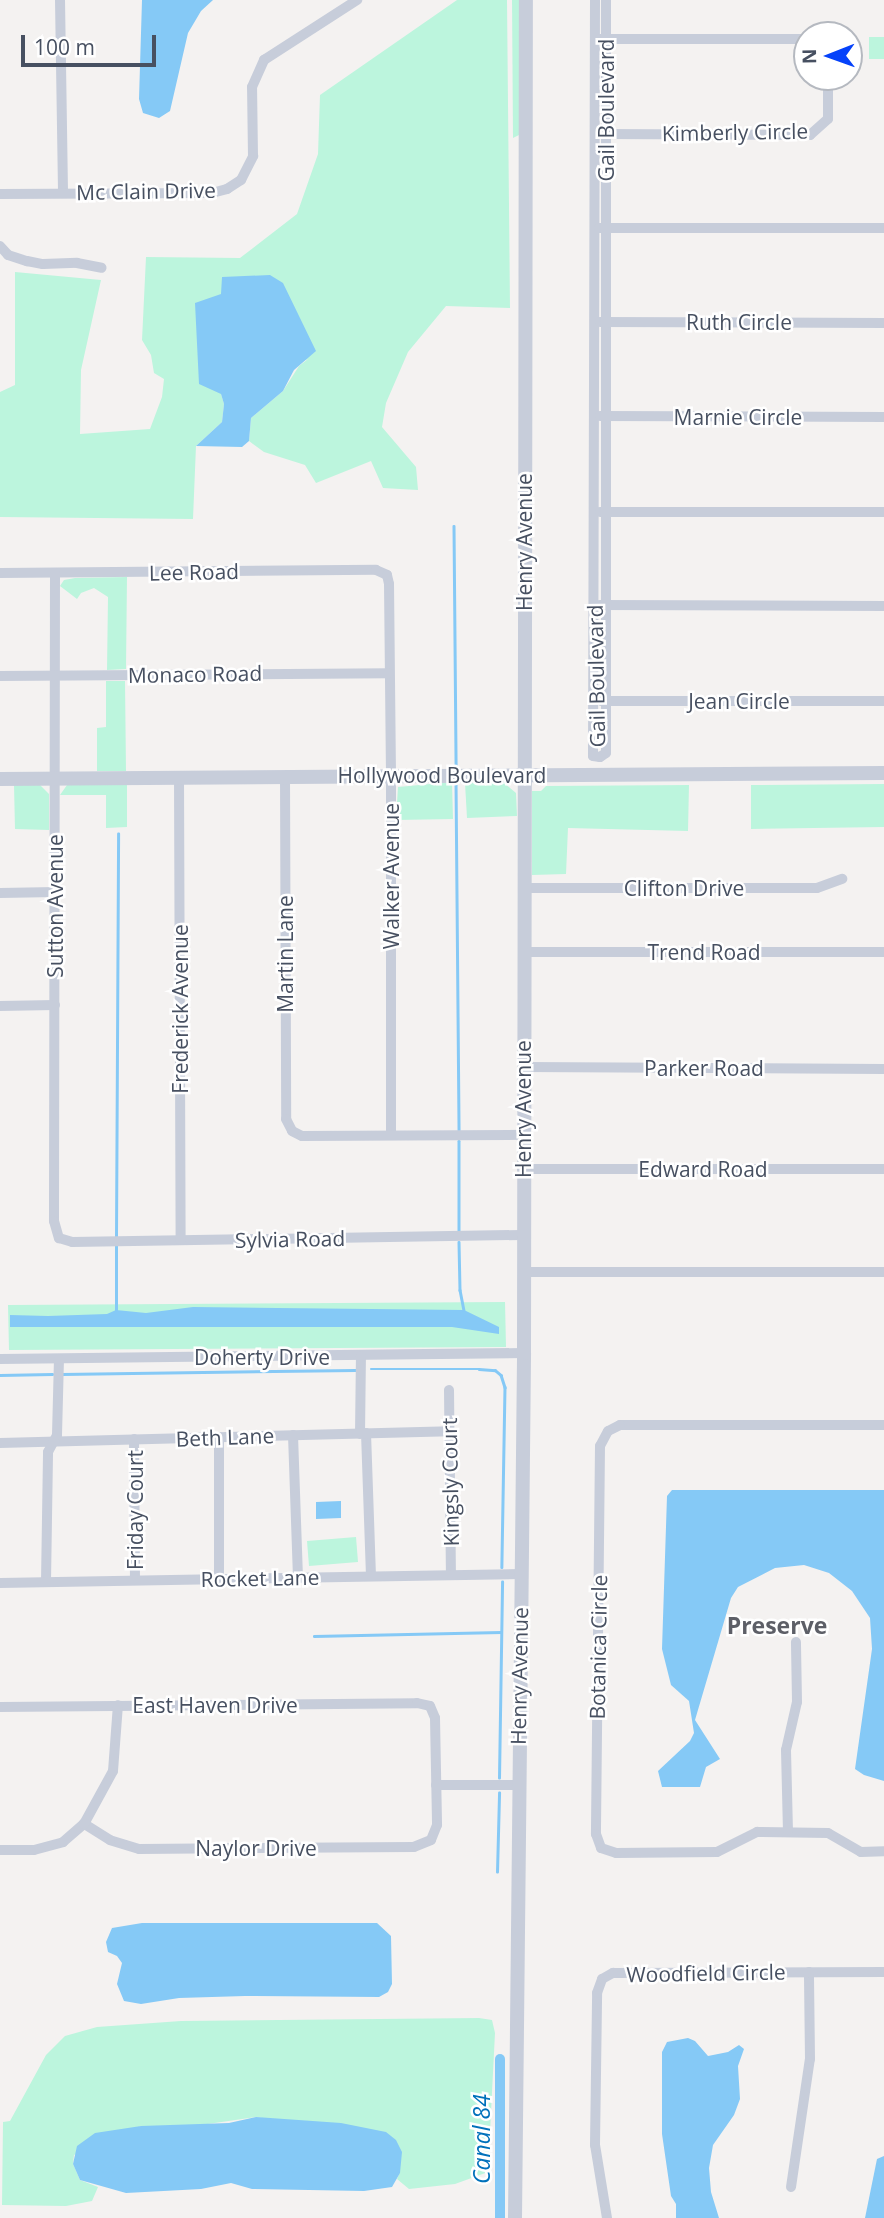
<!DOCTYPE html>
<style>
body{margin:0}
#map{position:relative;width:884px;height:2218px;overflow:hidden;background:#f4f2f1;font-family:"Open Sans",sans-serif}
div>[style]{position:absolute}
.green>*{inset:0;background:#bcf5dd}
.water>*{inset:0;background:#85c9f6}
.stream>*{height:2.5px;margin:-1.25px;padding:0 1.25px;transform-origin:1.25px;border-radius:1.25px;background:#85c9f6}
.canal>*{height:10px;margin:-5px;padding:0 5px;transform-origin:5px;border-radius:5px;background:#85c9f6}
.minor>*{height:10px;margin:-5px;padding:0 5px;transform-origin:5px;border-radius:5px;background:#c7cdda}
.tertiary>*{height:14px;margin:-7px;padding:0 7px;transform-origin:7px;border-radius:7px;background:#c7cdda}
span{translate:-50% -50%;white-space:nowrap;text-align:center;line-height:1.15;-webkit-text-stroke:5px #fff;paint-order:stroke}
.street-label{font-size:21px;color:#475061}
.neighbourhood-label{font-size:23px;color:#5d5f67;font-weight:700}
.water-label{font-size:23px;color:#0071bb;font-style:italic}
.north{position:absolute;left:793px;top:21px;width:70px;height:70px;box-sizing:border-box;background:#fff;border:2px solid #b5b9c0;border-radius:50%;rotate:269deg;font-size:19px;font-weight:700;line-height:28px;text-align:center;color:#475061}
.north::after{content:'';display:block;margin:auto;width:24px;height:32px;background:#0542fa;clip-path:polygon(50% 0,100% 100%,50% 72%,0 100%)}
.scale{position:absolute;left:21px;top:35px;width:135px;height:32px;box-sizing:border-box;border:4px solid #475061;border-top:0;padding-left:9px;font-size:21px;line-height:24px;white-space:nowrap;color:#475061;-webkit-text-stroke:5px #fff;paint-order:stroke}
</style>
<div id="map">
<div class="green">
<i style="clip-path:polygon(457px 0,507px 0,510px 308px,446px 306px,408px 352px,386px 403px,382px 427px,416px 467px,418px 490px,383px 488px,371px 461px,316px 483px,305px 465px,264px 452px,249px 441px,251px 418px,283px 391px,299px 366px,308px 359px,221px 394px,224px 404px,222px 422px,196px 446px,193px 519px,0 517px,0 392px,15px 385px,15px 272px,101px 280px,81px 370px,80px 434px,150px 429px,162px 397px,164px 379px,154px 373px,151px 355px,142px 340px,146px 257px,240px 258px,297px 214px,318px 154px,320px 95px)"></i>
<i style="clip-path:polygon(512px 0,521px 0,521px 134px,513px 138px)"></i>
<i style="clip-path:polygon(869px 37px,884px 37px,884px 59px,869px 59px)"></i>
<i style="clip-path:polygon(127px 577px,126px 669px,107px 670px,108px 597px,94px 588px,81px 593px,77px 599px,60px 586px,64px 580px,75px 578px)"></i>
<i style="clip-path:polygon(106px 681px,125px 681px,126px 771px,97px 771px,97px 728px,106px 727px)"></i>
<i style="clip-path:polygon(452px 782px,453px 819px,396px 820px,398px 787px)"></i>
<i style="clip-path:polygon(503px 782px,516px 793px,517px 816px,467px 818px,465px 783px)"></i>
<i style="clip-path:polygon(39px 784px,49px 794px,49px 830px,15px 829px,14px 785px)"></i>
<i style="clip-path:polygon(127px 784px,127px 827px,106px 828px,106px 795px,60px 795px,67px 785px)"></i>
<i style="clip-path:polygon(884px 784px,884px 827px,751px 829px,751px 785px)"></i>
<i style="clip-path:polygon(689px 785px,688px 831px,568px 828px,566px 874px,532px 875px,532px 791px,541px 791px,546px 786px)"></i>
<i style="clip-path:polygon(505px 1302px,506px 1347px,9px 1350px,8px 1305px)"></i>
<i style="clip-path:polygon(356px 1537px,358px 1562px,309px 1566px,307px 1541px)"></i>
<i style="clip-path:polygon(479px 2018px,492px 2020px,495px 2033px,488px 2172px,455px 2184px,409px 2189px,397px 2179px,400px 2172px,288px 2122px,256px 2117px,194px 2126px,141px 2126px,74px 2155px,73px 2164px,80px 2180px,98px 2187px,92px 2201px,66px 2206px,2px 2205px,3px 2122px,10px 2121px,46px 2055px,65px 2036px,97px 2027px,181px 2021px)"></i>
</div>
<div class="water">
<i style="clip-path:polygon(142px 0,213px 0,201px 11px,188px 33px,170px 111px,159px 118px,143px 113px,139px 99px)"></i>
<i style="clip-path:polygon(270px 275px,283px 283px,316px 351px,294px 370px,283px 391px,251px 418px,249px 441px,242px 447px,196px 446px,222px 422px,224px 404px,221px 394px,199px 384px,195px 303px,221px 294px,222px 277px)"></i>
<i style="clip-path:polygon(193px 1307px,464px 1310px,499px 1327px,499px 1334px,452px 1327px,10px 1327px,10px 1315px,48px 1316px,107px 1314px,116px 1310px,146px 1313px)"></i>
<i style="clip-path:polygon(672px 1490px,884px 1490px,884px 1781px,864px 1775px,855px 1769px,872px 1649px,870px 1618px,852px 1591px,829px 1573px,804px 1565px,775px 1568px,738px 1587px,731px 1598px,695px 1720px,720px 1759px,706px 1767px,700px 1787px,662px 1787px,658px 1771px,690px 1741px,694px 1733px,689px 1701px,671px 1685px,662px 1649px,667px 1496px)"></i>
<i style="clip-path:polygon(341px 1501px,341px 1518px,316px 1519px,316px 1502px)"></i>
<i style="clip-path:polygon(142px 1923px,377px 1923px,391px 1936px,392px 1984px,388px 1992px,379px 1997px,245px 1996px,179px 1998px,141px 2004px,124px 2001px,117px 1984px,122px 1963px,117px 1956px,108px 1952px,106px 1942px,112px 1928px)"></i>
<i style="clip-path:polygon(688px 2038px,695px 2041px,708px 2056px,728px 2052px,739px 2045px,744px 2049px,738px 2066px,740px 2099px,734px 2115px,713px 2145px,709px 2168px,711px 2192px,719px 2218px,676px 2218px,676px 2204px,671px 2196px,662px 2134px,662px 2052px,667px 2042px)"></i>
<i style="clip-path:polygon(256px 2117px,341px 2123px,386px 2132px,396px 2140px,402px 2152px,400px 2173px,392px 2187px,364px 2191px,252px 2189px,231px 2183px,201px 2189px,126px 2193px,80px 2180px,73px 2164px,77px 2146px,95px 2133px,141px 2126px,229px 2123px)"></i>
<i style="clip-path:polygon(884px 2156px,884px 2218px,865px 2218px,877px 2159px)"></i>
</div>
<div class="stream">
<i style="left:454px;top:526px;width:245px;rotate:89.5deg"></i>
<i style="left:456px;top:781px;width:349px;rotate:89.5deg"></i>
<i style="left:459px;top:1141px;width:90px;rotate:90deg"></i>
<i style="left:116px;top:1237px;width:403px;rotate:-89.7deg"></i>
<i style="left:459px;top:1242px;width:48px;rotate:88.8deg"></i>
<i style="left:460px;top:1290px;width:20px;rotate:79deg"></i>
<i style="left:116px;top:1310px;width:66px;rotate:-90deg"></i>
<i style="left:371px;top:1369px;width:108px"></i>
<i style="left:479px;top:1369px;width:16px;rotate:4deg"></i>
<i style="left:495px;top:1370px;width:8px;rotate:40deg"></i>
<i style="left:501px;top:1375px;width:13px;rotate:72deg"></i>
<i style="left:505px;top:1387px;width:180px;rotate:91deg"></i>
<i style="left:62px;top:1374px;width:293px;rotate:-0.8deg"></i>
<i style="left:0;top:1375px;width:52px;rotate:-1.1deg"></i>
<i style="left:314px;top:1636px;width:187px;rotate:-1.2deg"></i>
<i style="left:499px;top:1778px;width:196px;rotate:-89.1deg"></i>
<i style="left:497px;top:1872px;width:79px;rotate:-88.5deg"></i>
</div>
<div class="canal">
<i style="left:500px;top:2218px;width:159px;rotate:-90deg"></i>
</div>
<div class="minor">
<i style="left:60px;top:0;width:193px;rotate:89.1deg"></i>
<i style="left:595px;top:0;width:740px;rotate:90.15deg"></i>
<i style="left:593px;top:740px;width:16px;rotate:90deg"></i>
<i style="left:593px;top:756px;width:7px;rotate:8deg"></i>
<i style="left:600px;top:757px;width:7px;rotate:-34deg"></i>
<i style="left:606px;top:753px;width:753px;rotate:-90deg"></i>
<i style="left:600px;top:39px;width:207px"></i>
<i style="left:602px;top:134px;width:208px;rotate:0.3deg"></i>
<i style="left:810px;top:135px;width:24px;rotate:-42deg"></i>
<i style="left:828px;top:119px;width:42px;rotate:-90deg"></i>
<i style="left:0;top:194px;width:212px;rotate:-0.3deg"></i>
<i style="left:212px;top:193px;width:16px;rotate:-15deg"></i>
<i style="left:227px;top:189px;width:17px;rotate:-33deg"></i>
<i style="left:241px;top:180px;width:27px;rotate:-63deg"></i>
<i style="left:253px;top:156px;width:69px;rotate:-90.8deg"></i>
<i style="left:252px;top:87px;width:30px;rotate:-66deg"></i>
<i style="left:264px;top:60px;width:111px;rotate:-32.8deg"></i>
<i style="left:599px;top:228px;width:285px"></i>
<i style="left:0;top:246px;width:12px;rotate:48deg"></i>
<i style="left:8px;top:255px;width:20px;rotate:18deg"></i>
<i style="left:27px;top:261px;width:16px;rotate:11deg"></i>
<i style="left:43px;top:264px;width:34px;rotate:-2deg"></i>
<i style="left:77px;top:263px;width:25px;rotate:11deg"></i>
<i style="left:600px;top:322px;width:284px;rotate:0.2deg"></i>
<i style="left:600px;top:416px;width:284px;rotate:0.2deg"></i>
<i style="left:600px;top:512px;width:284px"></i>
<i style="left:0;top:573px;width:376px;rotate:-0.5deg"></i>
<i style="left:376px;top:570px;width:12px;rotate:24deg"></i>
<i style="left:387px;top:575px;width:9px;rotate:77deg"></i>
<i style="left:389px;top:584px;width:192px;rotate:89.4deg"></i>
<i style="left:391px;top:776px;width:359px;rotate:90deg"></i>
<i style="left:55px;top:573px;width:648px;rotate:90.09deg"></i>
<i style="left:54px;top:1221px;width:18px;rotate:74deg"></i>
<i style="left:59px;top:1238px;width:14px;rotate:17deg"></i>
<i style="left:72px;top:1242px;width:450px;rotate:-0.9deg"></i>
<i style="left:600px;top:605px;width:284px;rotate:0.2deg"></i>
<i style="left:0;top:676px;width:389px;rotate:-0.4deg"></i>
<i style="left:601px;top:701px;width:283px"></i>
<i style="left:285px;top:776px;width:343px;rotate:89.8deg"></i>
<i style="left:286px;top:1119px;width:13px;rotate:63deg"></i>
<i style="left:292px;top:1131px;width:11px;rotate:27deg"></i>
<i style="left:302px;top:1136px;width:220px;rotate:-0.3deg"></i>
<i style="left:179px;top:777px;width:463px;rotate:89.8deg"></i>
<i style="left:524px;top:888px;width:293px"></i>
<i style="left:817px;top:888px;width:27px;rotate:-20deg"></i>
<i style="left:0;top:893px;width:56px;rotate:-1deg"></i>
<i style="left:523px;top:952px;width:361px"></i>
<i style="left:0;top:1006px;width:55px;rotate:-1deg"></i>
<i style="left:523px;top:1067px;width:361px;rotate:0.3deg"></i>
<i style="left:522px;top:1169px;width:362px"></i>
<i style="left:523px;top:1272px;width:361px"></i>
<i style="left:0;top:1359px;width:524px;rotate:-0.66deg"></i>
<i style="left:449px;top:1390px;width:185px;rotate:89.4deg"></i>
<i style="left:884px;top:1425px;width:264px;rotate:180deg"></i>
<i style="left:620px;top:1425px;width:13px;rotate:153deg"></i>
<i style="left:608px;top:1431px;width:17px;rotate:118deg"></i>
<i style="left:600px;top:1446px;width:388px;rotate:90.6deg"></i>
<i style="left:596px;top:1834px;width:15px;rotate:70deg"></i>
<i style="left:601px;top:1848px;width:16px;rotate:18deg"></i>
<i style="left:616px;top:1853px;width:101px;rotate:-0.6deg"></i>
<i style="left:717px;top:1852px;width:45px;rotate:-26.6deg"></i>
<i style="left:757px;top:1832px;width:71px;rotate:0.8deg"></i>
<i style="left:828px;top:1833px;width:38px;rotate:30deg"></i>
<i style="left:861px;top:1852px;width:23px;rotate:-2deg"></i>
<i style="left:366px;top:1433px;width:143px;rotate:88deg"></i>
<i style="left:360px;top:1434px;width:78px;rotate:-89.3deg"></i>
<i style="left:293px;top:1435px;width:143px;rotate:88deg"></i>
<i style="left:134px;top:1439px;width:141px;rotate:89.6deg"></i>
<i style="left:0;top:1443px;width:450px;rotate:-1.5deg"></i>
<i style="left:219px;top:1579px;width:142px;rotate:-90deg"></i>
<i style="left:46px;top:1582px;width:130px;rotate:-89.1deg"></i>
<i style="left:48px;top:1452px;width:19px;rotate:-62deg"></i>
<i style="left:57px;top:1435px;width:76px;rotate:-88.5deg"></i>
<i style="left:0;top:1583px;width:521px;rotate:-0.99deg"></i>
<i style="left:0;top:1707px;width:417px;rotate:-0.5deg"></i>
<i style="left:417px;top:1703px;width:13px;rotate:13deg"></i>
<i style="left:430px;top:1706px;width:13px;rotate:67deg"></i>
<i style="left:435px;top:1718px;width:107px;rotate:88.9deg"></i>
<i style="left:437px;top:1825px;width:16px;rotate:112deg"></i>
<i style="left:431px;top:1840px;width:18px;rotate:158deg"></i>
<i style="left:414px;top:1847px;width:275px;rotate:179.6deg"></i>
<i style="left:139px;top:1849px;width:30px;rotate:-163deg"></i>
<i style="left:110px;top:1840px;width:31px;rotate:-148deg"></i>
<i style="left:436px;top:1785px;width:81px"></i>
<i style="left:788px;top:1832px;width:82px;rotate:-91.4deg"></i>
<i style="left:786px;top:1750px;width:49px;rotate:-77.1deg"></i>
<i style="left:797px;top:1702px;width:60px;rotate:-91deg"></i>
<i style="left:0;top:1850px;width:34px"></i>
<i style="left:34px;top:1850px;width:30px;rotate:-15deg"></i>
<i style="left:63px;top:1842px;width:28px;rotate:-41deg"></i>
<i style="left:84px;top:1824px;width:60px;rotate:-61.3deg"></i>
<i style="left:113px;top:1771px;width:66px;rotate:-85.7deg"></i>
<i style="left:791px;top:2187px;width:129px;rotate:-81.6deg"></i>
<i style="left:810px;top:2059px;width:87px;rotate:-90.7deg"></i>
<i style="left:607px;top:2218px;width:74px;rotate:-99.3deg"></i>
<i style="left:595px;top:2145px;width:152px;rotate:-89.2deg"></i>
<i style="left:597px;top:1993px;width:15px;rotate:-70deg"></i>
<i style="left:602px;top:1979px;width:13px;rotate:-29deg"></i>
<i style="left:613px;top:1973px;width:271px;rotate:-0.2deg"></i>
</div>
<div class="tertiary">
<i style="left:0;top:779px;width:884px;rotate:-0.39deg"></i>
<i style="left:515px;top:2218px;width:865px;rotate:-89.4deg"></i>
<i style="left:524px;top:1353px;width:1353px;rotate:-89.92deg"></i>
</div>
<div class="street-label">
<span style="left:606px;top:110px;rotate:-90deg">Gail Boulevard</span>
<span style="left:735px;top:132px;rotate:-1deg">Kimberly Circle</span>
<span style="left:146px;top:191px;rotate:-1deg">Mc Clain Drive</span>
<span style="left:739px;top:322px">Ruth Circle</span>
<span style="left:738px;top:417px">Marnie Circle</span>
<span style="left:524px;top:542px;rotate:-90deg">Henry Avenue</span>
<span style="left:194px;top:572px;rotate:-1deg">Lee Road</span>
<span style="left:195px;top:674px;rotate:-1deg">Monaco Road</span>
<span style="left:596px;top:676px;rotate:-91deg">Gail Boulevard</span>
<span style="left:739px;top:701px">Jean Circle</span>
<span style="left:442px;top:775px">Hollywood Boulevard</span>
<span style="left:391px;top:876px;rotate:-90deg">Walker Avenue</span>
<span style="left:684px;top:888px">Clifton Drive</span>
<span style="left:55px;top:906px;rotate:-90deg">Sutton Avenue</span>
<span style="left:704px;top:952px">Trend Road</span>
<span style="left:285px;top:954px;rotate:-90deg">Martin Lane</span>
<span style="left:180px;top:1009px;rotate:-90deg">Frederick Avenue</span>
<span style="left:704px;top:1068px">Parker Road</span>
<span style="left:523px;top:1109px;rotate:-90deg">Henry Avenue</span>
<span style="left:703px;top:1169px">Edward Road</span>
<span style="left:290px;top:1239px;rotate:-1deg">Sylvia Road</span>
<span style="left:262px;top:1357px">Doherty Drive</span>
<span style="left:225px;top:1437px;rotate:-2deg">Beth Lane</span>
<span style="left:450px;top:1482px;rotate:-91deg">Kingsly Court</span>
<span style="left:135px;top:1510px;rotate:-90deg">Friday Court</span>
<span style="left:260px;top:1578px;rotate:-1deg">Rocket Lane</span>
<span style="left:598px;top:1647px;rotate:-89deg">Botanica Circle</span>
<span style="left:519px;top:1676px;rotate:-89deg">Henry Avenue</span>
<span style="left:215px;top:1705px">East Haven Drive</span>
<span style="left:256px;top:1848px">Naylor Drive</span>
<span style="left:706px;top:1973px;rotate:-1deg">Woodfield Circle</span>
</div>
<div class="neighbourhood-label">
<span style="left:777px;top:1625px">Preserve</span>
</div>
<div class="water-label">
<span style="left:481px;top:2139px;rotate:-90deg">Canal 84</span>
</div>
<div class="north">N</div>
<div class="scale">100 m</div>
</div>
